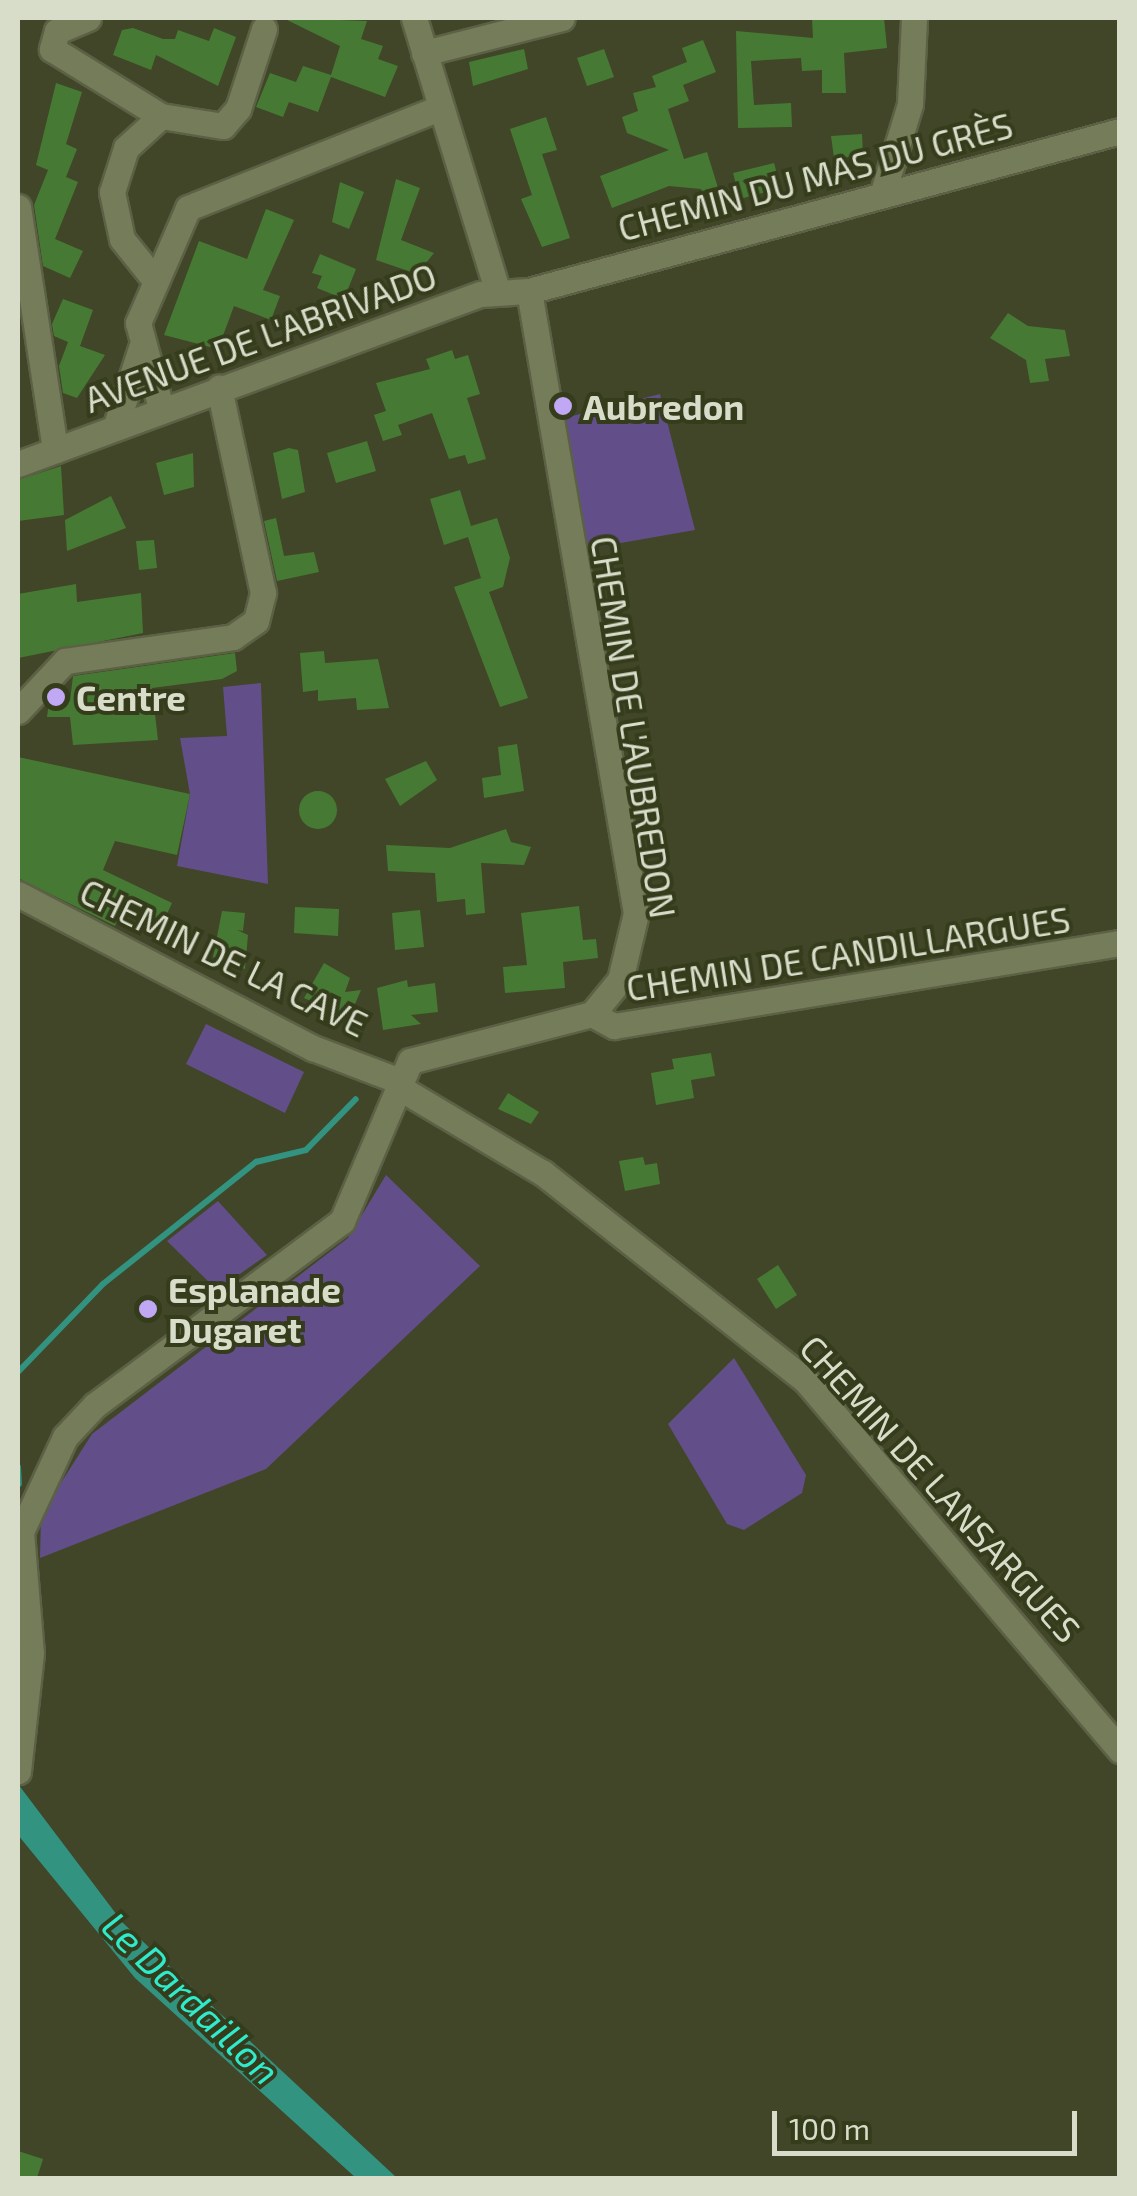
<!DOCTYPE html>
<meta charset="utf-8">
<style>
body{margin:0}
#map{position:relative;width:1137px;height:2196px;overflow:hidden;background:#404627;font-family:"Exo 2",sans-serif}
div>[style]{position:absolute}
.green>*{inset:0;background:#624e88}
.water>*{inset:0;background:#329381}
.stream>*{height:6px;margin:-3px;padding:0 3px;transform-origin:3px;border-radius:3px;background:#329381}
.building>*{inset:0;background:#467a34}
.round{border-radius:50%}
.roads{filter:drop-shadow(2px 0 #5c6146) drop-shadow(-2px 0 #5c6146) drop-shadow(0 2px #5c6146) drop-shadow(0 -2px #5c6146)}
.street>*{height:25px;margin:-12.5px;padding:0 12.5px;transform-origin:12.5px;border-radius:12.5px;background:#747c5a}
.secondary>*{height:25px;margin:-12.5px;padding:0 12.5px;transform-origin:12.5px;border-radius:12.5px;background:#747c5a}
.dots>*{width:28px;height:28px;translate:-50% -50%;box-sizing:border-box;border:5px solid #353c1c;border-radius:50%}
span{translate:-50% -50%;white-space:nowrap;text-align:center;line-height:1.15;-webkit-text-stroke:8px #353c1c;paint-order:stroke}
.street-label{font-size:35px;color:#d8ddca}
.poi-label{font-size:35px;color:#d8ddca;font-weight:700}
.left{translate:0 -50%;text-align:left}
.water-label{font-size:38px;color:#30eacc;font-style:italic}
.frame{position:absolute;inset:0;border:20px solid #d8ddca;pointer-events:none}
.scale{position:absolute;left:772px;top:2111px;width:305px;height:45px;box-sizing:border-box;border:5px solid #d8ddca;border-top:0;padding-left:12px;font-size:30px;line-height:35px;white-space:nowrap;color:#d8ddca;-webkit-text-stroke:8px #353c1c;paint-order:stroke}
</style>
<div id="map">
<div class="green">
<i style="clip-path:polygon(660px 394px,695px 530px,581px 550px,564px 418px)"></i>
<i style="clip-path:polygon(261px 683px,268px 884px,177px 866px,190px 794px,180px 738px,227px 736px,223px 687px)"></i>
<i style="clip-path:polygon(206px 1024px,304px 1072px,285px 1113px,186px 1064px)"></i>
<i style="clip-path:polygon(386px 1175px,480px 1266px,266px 1469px,40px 1558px,41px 1514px,92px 1434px,348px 1238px)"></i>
<i style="clip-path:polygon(218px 1201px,267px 1255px,217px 1290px,167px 1241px)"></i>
<i style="clip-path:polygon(734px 1358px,806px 1475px,802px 1493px,744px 1530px,727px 1524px,668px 1424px)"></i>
</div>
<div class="water">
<i style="clip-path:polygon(18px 1784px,123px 1923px,397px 2178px,356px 2178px,135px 1978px,18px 1835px)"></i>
</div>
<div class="stream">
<i style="left:18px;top:1372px;width:122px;rotate:-46deg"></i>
<i style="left:103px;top:1284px;width:196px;rotate:-38.6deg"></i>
<i style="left:256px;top:1162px;width:51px;rotate:-13.5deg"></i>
<i style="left:306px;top:1150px;width:71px;rotate:-45.6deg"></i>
<i style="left:18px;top:1467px;width:17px;rotate:87deg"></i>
</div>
<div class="building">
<i style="clip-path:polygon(283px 18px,367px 21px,361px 39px,383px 46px,378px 59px,398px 66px,385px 97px,331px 77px,318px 112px,289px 102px,283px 117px,256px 107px,270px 73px,296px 82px,303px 66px,331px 75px,340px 46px)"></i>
<i style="clip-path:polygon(812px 18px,884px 18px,887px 48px,844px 53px,846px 93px,822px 93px,822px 70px,802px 71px,801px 58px,751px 61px,754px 105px,791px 103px,792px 127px,738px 128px,736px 31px,813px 38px)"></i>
<i style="clip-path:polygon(133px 28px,163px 39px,175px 39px,178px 30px,209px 41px,214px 28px,236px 37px,218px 86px,156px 55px,151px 70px,113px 55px,122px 30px)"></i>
<i style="clip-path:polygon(703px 40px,716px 72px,683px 85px,689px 101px,668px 109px,684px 159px,707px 152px,719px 191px,703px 196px,701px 189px,669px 186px,612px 208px,600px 176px,669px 150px,627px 133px,622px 117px,638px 111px,633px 93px,656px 87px,652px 76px,687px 62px,682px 48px)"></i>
<i style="clip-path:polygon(524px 49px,528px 69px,473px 86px,469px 62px)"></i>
<i style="clip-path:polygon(604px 49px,614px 77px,587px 86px,577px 58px)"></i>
<i style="clip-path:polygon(56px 83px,82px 92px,66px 144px,77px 149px,66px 177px,78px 182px,55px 239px,83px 251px,70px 278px,43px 266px,34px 205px,48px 170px,36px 165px)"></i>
<i style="clip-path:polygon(546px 117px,557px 150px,542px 154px,570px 238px,542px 247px,521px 199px,532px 195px,510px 129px)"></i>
<i style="clip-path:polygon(862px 134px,863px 156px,834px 158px,831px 136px)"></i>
<i style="clip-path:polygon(774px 163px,781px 188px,740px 199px,733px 173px)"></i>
<i style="clip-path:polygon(396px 179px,420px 188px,401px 240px,434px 253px,417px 274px,376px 260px)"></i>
<i style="clip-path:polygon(340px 182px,364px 192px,349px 229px,332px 222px)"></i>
<i style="clip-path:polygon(266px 209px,294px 220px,263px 290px,280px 296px,271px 320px,234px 306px,218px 349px,164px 335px,199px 241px,247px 259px)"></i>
<i style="clip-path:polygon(320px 254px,356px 269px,344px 299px,317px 288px,322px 276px,312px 273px)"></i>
<i style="clip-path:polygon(63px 299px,93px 310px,80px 346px,105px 355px,77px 398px,63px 393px,59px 366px,68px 342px,54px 336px,52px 324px)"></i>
<i style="clip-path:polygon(1008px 313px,1028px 326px,1065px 330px,1070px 356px,1045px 359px,1049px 381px,1030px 383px,1026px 360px,990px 338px)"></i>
<i style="clip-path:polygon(452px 350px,455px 359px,468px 355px,480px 394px,467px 398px,486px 459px,468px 464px,465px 455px,449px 459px,432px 413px,398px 425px,402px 435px,383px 441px,374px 415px,386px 411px,376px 383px,430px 369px,426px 359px)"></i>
<i style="clip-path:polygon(367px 441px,376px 471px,336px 483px,327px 453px)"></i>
<i style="clip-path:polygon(289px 448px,298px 450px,305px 492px,282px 499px,273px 453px)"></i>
<i style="clip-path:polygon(193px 453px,194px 487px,164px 495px,156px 463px)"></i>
<i style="clip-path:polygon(61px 466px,64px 515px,18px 521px,18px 480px)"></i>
<i style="clip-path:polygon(460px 490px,471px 526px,497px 518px,510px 558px,503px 587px,489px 592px,528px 698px,500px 707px,454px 587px,481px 578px,468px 537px,444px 545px,430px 499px)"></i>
<i style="clip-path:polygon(111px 496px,126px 528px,67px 551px,65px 520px)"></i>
<i style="clip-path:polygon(276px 518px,284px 556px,314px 552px,319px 572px,277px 581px,264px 521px)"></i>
<i style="clip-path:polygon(154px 540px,157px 568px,139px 570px,136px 541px)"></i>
<i style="clip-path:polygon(76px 584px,77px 602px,141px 593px,143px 633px,18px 658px,18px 594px)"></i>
<i style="clip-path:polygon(324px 651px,325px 663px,378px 659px,389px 708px,357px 710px,356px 698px,318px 701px,318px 690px,303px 692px,300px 653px)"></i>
<i style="clip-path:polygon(235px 653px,237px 671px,222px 679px,152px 688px,158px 740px,73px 745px,70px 717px,47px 717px,49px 702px,70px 701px,73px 676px)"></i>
<i style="clip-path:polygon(517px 744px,524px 791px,484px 798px,482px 778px,501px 775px,498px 747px)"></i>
<i style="clip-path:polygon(18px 757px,190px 794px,177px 855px,115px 841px,103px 870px,172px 903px,161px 927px,122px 910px,115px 926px,18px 878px)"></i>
<i style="clip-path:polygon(426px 761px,437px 780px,400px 806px,385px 779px)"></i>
<i class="round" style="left:299px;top:791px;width:38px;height:38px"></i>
<i style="clip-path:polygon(506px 829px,511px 842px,531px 847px,524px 865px,481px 863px,485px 913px,466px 915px,465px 899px,437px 902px,435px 873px,388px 871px,386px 845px,450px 848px)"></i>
<i style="clip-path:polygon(579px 906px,583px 940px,596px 939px,598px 958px,563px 962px,565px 988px,505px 993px,503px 967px,527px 965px,521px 913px)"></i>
<i style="clip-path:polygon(295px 907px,339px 909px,338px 936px,294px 933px)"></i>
<i style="clip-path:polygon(420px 910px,424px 947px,395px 950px,392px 913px)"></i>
<i style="clip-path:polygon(222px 911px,245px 913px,243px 931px,237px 930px,248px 935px,245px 969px,213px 957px)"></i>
<i style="clip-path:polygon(324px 963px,350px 978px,345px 992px,361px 990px,349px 1018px,304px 998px)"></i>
<i style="clip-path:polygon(407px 980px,408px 987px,435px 983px,438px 1012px,411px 1015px,421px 1024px,383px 1030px,377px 988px)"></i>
<i style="clip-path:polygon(711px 1053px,715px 1076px,691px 1080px,694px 1098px,656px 1105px,651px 1073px,674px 1069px,672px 1059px)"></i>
<i style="clip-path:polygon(508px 1093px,539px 1112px,531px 1124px,498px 1109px)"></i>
<i style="clip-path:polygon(643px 1157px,645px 1165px,657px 1163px,660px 1184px,625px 1191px,619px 1161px)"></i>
<i style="clip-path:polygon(778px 1265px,797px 1295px,776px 1309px,757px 1279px)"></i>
<i style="clip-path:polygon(18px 2151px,43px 2159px,37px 2178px,18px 2178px)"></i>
</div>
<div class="roads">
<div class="street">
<i style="left:88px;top:18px;width:34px;rotate:157deg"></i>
<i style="left:57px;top:31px;width:19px;rotate:106deg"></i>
<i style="left:52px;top:49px;width:128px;rotate:31.6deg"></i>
<i style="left:161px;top:116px;width:63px;rotate:9.2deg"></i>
<i style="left:223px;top:126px;width:23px;rotate:-49deg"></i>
<i style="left:238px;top:109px;width:84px;rotate:-72deg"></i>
<i style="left:414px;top:18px;width:284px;rotate:73deg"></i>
<i style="left:424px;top:53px;width:142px;rotate:-14.2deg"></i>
<i style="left:883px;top:192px;width:92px;rotate:-72.9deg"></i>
<i style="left:910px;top:104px;width:86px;rotate:-87.3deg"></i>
<i style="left:18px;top:207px;width:246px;rotate:81.3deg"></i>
<i style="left:154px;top:279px;width:51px;rotate:-128.7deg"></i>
<i style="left:122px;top:239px;width:48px;rotate:-102deg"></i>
<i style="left:112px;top:192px;width:46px;rotate:-72.3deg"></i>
<i style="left:126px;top:148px;width:47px;rotate:-42.4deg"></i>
<i style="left:529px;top:291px;width:612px;rotate:-15.15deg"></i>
<i style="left:161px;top:408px;width:88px;rotate:-105.1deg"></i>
<i style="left:138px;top:323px;width:125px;rotate:-66.5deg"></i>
<i style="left:188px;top:208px;width:270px;rotate:-21.7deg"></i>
<i style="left:116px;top:425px;width:81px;rotate:-72deg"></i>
<i style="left:18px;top:711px;width:69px;rotate:-46.8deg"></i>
<i style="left:65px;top:661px;width:170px;rotate:-8.1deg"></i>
<i style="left:233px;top:637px;width:28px;rotate:-35deg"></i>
<i style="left:256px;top:621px;width:29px;rotate:-76deg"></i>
<i style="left:263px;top:593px;width:210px;rotate:-102.1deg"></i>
<i style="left:18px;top:894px;width:333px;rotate:27.6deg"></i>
<i style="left:313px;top:1048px;width:93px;rotate:20.8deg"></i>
<i style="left:592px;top:1014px;width:25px;rotate:29deg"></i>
<i style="left:614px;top:1026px;width:513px;rotate:-9.32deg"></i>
<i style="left:398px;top:1087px;width:169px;rotate:30.7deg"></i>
<i style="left:543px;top:1173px;width:335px;rotate:38.3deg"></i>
<i style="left:806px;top:1381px;width:485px;rotate:49.6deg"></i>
</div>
<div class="secondary">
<i style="left:18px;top:464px;width:493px;rotate:-20.2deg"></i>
<i style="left:481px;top:294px;width:48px;rotate:-3.6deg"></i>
<i style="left:529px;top:291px;width:631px;rotate:80.24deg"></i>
<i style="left:636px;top:913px;width:69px;rotate:103.4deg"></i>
<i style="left:620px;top:980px;width:44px;rotate:129.5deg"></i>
<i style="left:592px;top:1014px;width:188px;rotate:165.5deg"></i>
<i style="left:410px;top:1061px;width:174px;rotate:113deg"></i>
<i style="left:342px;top:1221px;width:308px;rotate:143.3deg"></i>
<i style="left:95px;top:1405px;width:44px;rotate:133.2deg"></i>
<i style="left:65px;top:1437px;width:105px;rotate:114.9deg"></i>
<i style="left:21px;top:1532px;width:121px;rotate:85.3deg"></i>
<i style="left:31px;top:1653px;width:119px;rotate:96.3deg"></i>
</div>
</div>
<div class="dots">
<i style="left:563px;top:406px;background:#c0a8f4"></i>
<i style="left:56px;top:697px;background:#c0a8f4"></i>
<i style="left:148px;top:1309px;background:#c0a8f4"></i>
</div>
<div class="street-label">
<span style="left:815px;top:176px;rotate:-15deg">CHEMIN DU MAS DU GRÈS</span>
<span style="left:260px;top:337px;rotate:-20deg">AVENUE DE L'ABRIVADO</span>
<span style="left:634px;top:727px;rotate:81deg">CHEMIN DE L'AUBREDON</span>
<span style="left:848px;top:953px;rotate:-9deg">CHEMIN DE CANDILLARGUES</span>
<span style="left:224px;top:957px;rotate:26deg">CHEMIN DE LA CAVE</span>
<span style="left:941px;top:1488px;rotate:48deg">CHEMIN DE LANSARGUES</span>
</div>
<div class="poi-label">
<span class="left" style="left:583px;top:406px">Aubredon</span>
<span class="left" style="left:76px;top:697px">Centre</span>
<span class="left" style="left:168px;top:1309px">Esplanade<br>Dugaret</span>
</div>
<div class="water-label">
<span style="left:191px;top:1998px;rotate:44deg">Le Dardaillon</span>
</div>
<div class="frame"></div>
<div class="scale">100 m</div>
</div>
